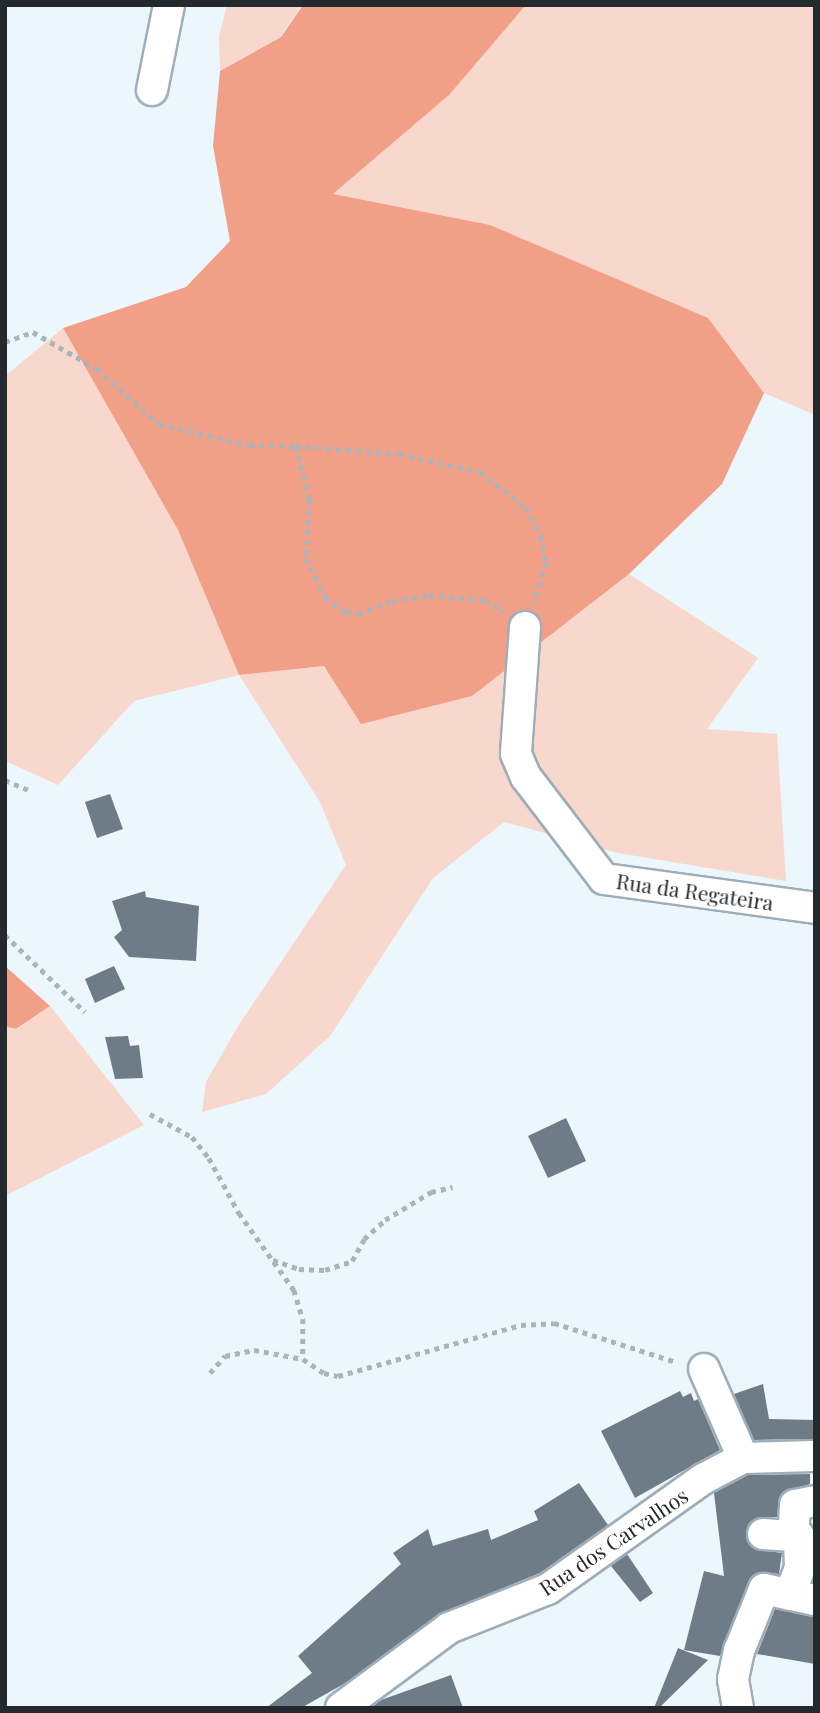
<!DOCTYPE html>
<style>
body{margin:0}
#map{position:relative;width:820px;height:1713px;overflow:hidden;background:#ecf6fd;font-family:"Playfair Display",serif}
div>[style]{position:absolute}
.green>*{inset:0;background:#f8d7cd}
.forest>*{inset:0;background:#f1a087}
.building>*{inset:0;background:#6e7c87}
.path>*{height:4.5px;margin-top:-2.25px;transform-origin:0;background:repeating-linear-gradient(90deg,#acb4ba 0 5px,transparent 0 10px)}
.roads{filter:drop-shadow(2px 0 #9fadb9) drop-shadow(-2px 0 #9fadb9) drop-shadow(0 2px #9fadb9) drop-shadow(0 -2px #9fadb9)}
.minor>*{height:30px;margin:-15px;padding:0 15px;transform-origin:15px;border-radius:15px;background:#fff}
span{translate:-50% -50%;white-space:nowrap;text-align:center;line-height:1.15;-webkit-text-stroke:5px #fff;paint-order:stroke}
.street-label{font-size:21px;color:#23292d}
.frame{position:absolute;inset:0;border:7px solid #23292d;pointer-events:none}
</style>
<div id="map">
<div class="green">
<i style="clip-path:polygon(227px 5px,302px 5px,280px 37px,220px 71px,219px 36px)"></i>
<i style="clip-path:polygon(526px 5px,815px 5px,815px 415px,764px 393px,708px 318px,333px 194px,449px 95px)"></i>
<i style="clip-path:polygon(63px 328px,178px 530px,239px 675px,324px 666px,472px 696px,629px 574px,758px 658px,707px 729px,777px 734px,786px 881px,618px 853px,504px 822px,433px 878px,330px 1036px,266px 1094px,202px 1112px,206px 1082px,238px 1026px,346px 865px,320px 802px,239px 675px,134px 701px,58px 785px,5px 761px,5px 376px)"></i>
<i style="clip-path:polygon(50px 1006px,144px 1125px,5px 1196px,5px 1026px,17px 1029px)"></i>
</div>
<div class="forest">
<i style="clip-path:polygon(303px 5px,526px 5px,449px 95px,333px 194px,490px 225px,708px 318px,764px 393px,722px 484px,629px 574px,472px 696px,361px 724px,324px 666px,239px 675px,178px 530px,63px 328px,186px 287px,230px 241px,213px 146px,220px 71px,281px 37px)"></i>
<i style="clip-path:polygon(5px 966px,50px 1006px,16px 1029px,5px 1026px)"></i>
</div>
<div class="building">
<i style="clip-path:polygon(110px 794px,123px 829px,97px 838px,85px 802px)"></i>
<i style="clip-path:polygon(145px 891px,146px 897px,199px 906px,196px 961px,129px 957px,114px 937px,122px 930px,112px 901px)"></i>
<i style="clip-path:polygon(114px 966px,125px 989px,95px 1003px,85px 979px)"></i>
<i style="clip-path:polygon(128px 1036px,130px 1046px,139px 1045px,143px 1078px,115px 1079px,105px 1037px)"></i>
<i style="clip-path:polygon(566px 1118px,586px 1161px,548px 1178px,528px 1136px)"></i>
<i style="clip-path:polygon(763px 1384px,769px 1419px,815px 1420px,815px 1439px,754px 1440px,734px 1394px)"></i>
<i style="clip-path:polygon(680px 1391px,683px 1397px,691px 1393px,694px 1401px,698px 1399px,720px 1450px,635px 1498px,601px 1431px)"></i>
<i style="clip-path:polygon(810px 1474px,810px 1484px,781px 1494px,777px 1517px,756px 1518px,746px 1532px,754px 1549px,782px 1553px,779px 1574px,760px 1572px,752px 1576px,720px 1656px,684px 1650px,704px 1571px,724px 1576px,714px 1493px,748px 1475px)"></i>
<i style="clip-path:polygon(579px 1483px,608px 1525px,540px 1573px,439px 1614px,349px 1681px,301px 1708px,266px 1708px,312px 1673px,298px 1656px,401px 1564px,393px 1553px,428px 1529px,433px 1546px,488px 1529px,491px 1540px,538px 1520px,534px 1511px)"></i>
<i style="clip-path:polygon(627px 1554px,653px 1593px,640px 1602px,611px 1566px)"></i>
<i style="clip-path:polygon(775px 1609px,815px 1617px,815px 1664px,757px 1654px)"></i>
<i style="clip-path:polygon(678px 1648px,708px 1660px,659px 1708px,654px 1708px)"></i>
<i style="clip-path:polygon(451px 1675px,463px 1708px,371px 1708px,381px 1700px)"></i>
</div>
<div class="path">
<i style="left:5px;top:342px;width:30px;rotate:-20deg"></i>
<i style="left:33px;top:332px;width:74px;rotate:30deg"></i>
<i style="left:97px;top:369px;width:83px;rotate:41.6deg"></i>
<i style="left:159px;top:424px;width:92px;rotate:13.1deg"></i>
<i style="left:249px;top:445px;width:47px;rotate:1.2deg"></i>
<i style="left:296px;top:446px;width:56px;rotate:75.5deg"></i>
<i style="left:310px;top:500px;width:58px;rotate:93.9deg"></i>
<i style="left:306px;top:558px;width:43px;rotate:64deg"></i>
<i style="left:325px;top:597px;width:26px;rotate:36deg"></i>
<i style="left:346px;top:612px;width:12px;rotate:9deg"></i>
<i style="left:358px;top:614px;width:36px;rotate:-21deg"></i>
<i style="left:392px;top:601px;width:37px;rotate:-9deg"></i>
<i style="left:429px;top:595px;width:56px;rotate:5.1deg"></i>
<i style="left:485px;top:600px;width:23px;rotate:34deg"></i>
<i style="left:296px;top:446px;width:103px;rotate:4.4deg"></i>
<i style="left:399px;top:454px;width:83px;rotate:12.5deg"></i>
<i style="left:480px;top:472px;width:58px;rotate:38deg"></i>
<i style="left:526px;top:508px;width:32px;rotate:62deg"></i>
<i style="left:541px;top:536px;width:27px;rotate:80deg"></i>
<i style="left:546px;top:563px;width:42px;rotate:106.7deg"></i>
<i style="left:5px;top:780px;width:25px;rotate:23deg"></i>
<i style="left:5px;top:935px;width:111px;rotate:43.9deg"></i>
<i style="left:150px;top:1114px;width:48px;rotate:28.7deg"></i>
<i style="left:192px;top:1137px;width:27px;rotate:51deg"></i>
<i style="left:209px;top:1158px;width:63px;rotate:61.4deg"></i>
<i style="left:239px;top:1213px;width:95px;rotate:54.5deg"></i>
<i style="left:294px;top:1290px;width:30px;rotate:73deg"></i>
<i style="left:303px;top:1319px;width:40px;rotate:90deg"></i>
<i style="left:273px;top:1260px;width:28px;rotate:19deg"></i>
<i style="left:299px;top:1269px;width:26px;rotate:2deg"></i>
<i style="left:325px;top:1270px;width:28px;rotate:-18deg"></i>
<i style="left:352px;top:1261px;width:25px;rotate:-61deg"></i>
<i style="left:364px;top:1239px;width:28px;rotate:-42deg"></i>
<i style="left:385px;top:1220px;width:54px;rotate:-31.3deg"></i>
<i style="left:431px;top:1192px;width:22px;rotate:-13deg"></i>
<i style="left:210px;top:1373px;width:23px;rotate:-49deg"></i>
<i style="left:225px;top:1356px;width:30px;rotate:-12deg"></i>
<i style="left:254px;top:1350px;width:50px;rotate:10.4deg"></i>
<i style="left:303px;top:1359px;width:25px;rotate:34deg"></i>
<i style="left:324px;top:1373px;width:14px;rotate:12deg"></i>
<i style="left:338px;top:1376px;width:190px;rotate:-15.6deg"></i>
<i style="left:521px;top:1325px;width:33px;rotate:-3deg"></i>
<i style="left:554px;top:1323px;width:128px;rotate:17.7deg"></i>
</div>
<div class="roads">
<div class="minor">
<i style="left:152px;top:90px;width:87px;rotate:-78.7deg"></i>
<i style="left:525px;top:627px;width:127px;rotate:94.1deg"></i>
<i style="left:516px;top:754px;width:25px;rotate:67deg"></i>
<i style="left:526px;top:777px;width:128px;rotate:52.6deg"></i>
<i style="left:604px;top:879px;width:213px;rotate:7.8deg"></i>
<i style="left:704px;top:1369px;width:97px;rotate:66.3deg"></i>
<i style="left:763px;top:1534px;width:30px;rotate:4deg"></i>
<i style="left:793px;top:1536px;width:31px;rotate:-86deg"></i>
<i style="left:795px;top:1505px;width:20px;rotate:-11deg"></i>
<i style="left:790px;top:1595px;width:29px;rotate:-70deg"></i>
<i style="left:800px;top:1568px;width:32px;rotate:-92deg"></i>
<i style="left:799px;top:1536px;width:6px;rotate:180deg"></i>
<i style="left:341px;top:1708px;width:134px;rotate:-36.5deg"></i>
<i style="left:449px;top:1628px;width:106px;rotate:-21.5deg"></i>
<i style="left:548px;top:1589px;width:190px;rotate:-35.4deg"></i>
<i style="left:703px;top:1479px;width:45px;rotate:-27.7deg"></i>
<i style="left:743px;top:1458px;width:72px;rotate:-1.6deg"></i>
<i style="left:738px;top:1708px;width:29px;rotate:-100deg"></i>
<i style="left:733px;top:1679px;width:29px;rotate:-78deg"></i>
<i style="left:739px;top:1651px;width:67px;rotate:-68deg"></i>
<i style="left:764px;top:1589px;width:52px;rotate:12.2deg"></i>
</div>
</div>
<div class="street-label">
<span style="left:695px;top:891px;rotate:8deg">Rua da Regateira</span>
<span style="left:613px;top:1541px;rotate:-34deg">Rua dos Carvalhos</span>
</div>
<div class="frame"></div>
</div>
